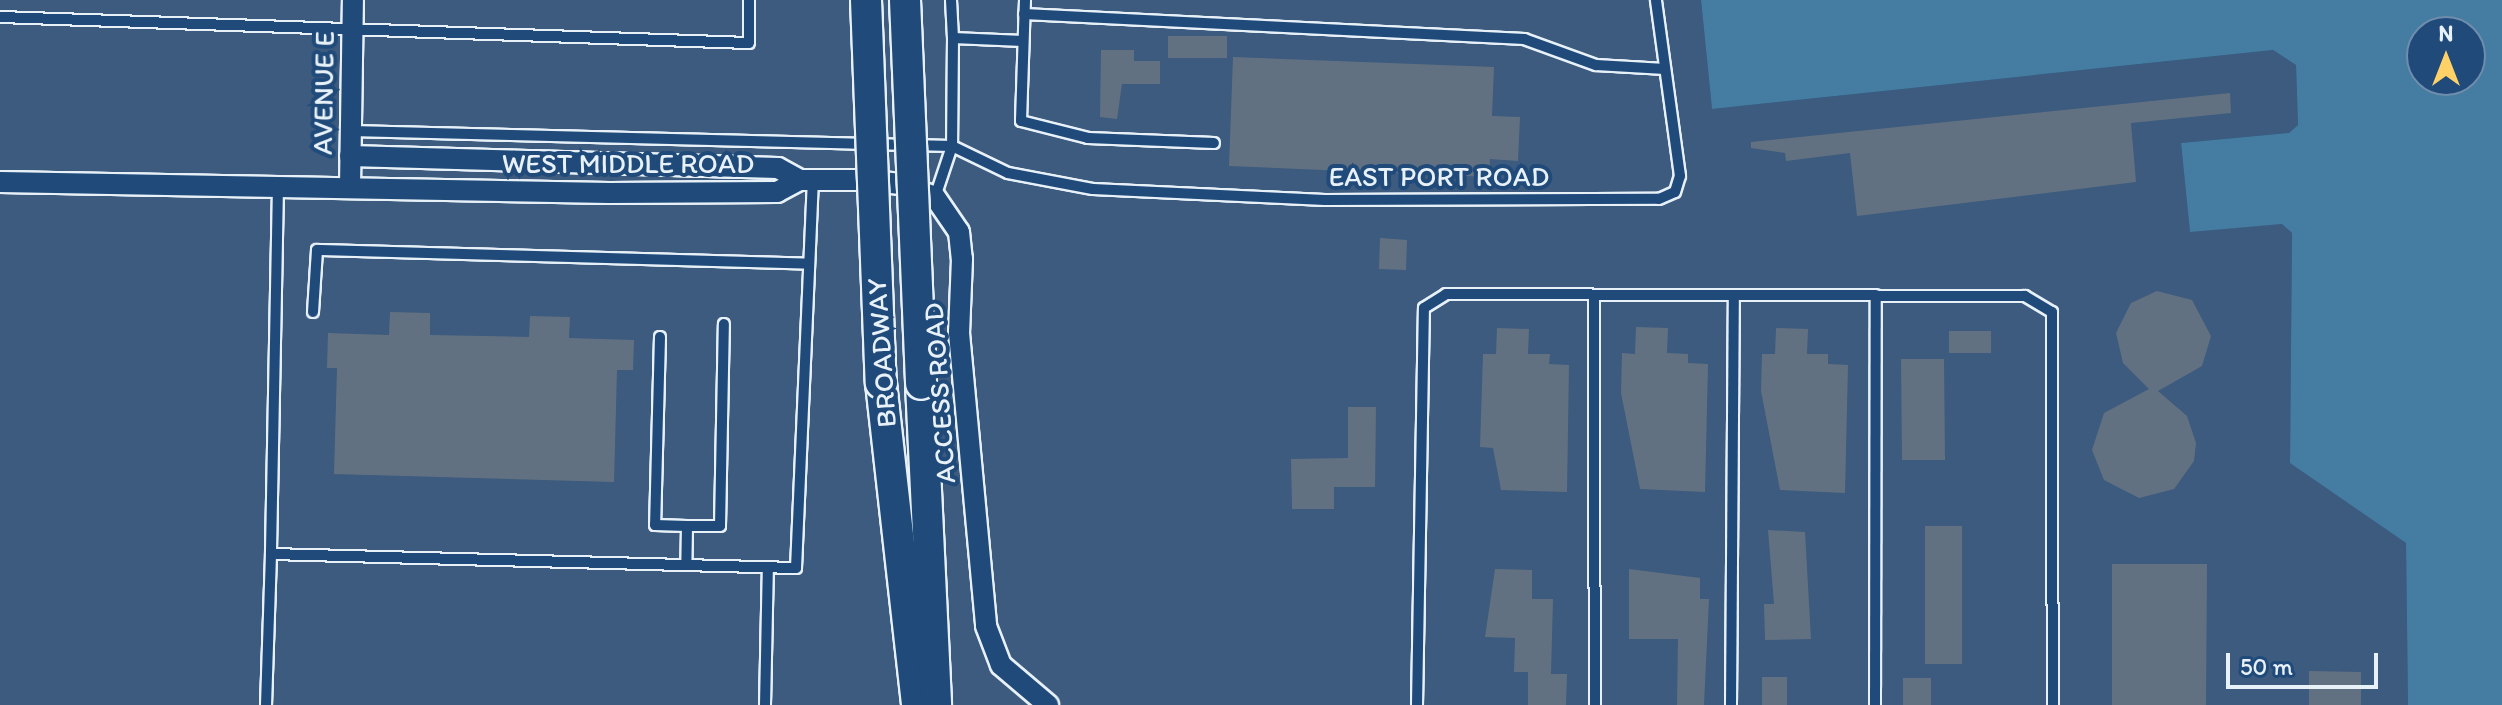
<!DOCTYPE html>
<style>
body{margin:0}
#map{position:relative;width:2502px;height:705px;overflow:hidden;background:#2c527c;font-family:Itim,sans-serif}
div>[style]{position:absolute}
.built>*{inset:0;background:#3c5b7e}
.water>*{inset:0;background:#457ca1}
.building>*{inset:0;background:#627182}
.roads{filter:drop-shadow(2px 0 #e8f1f8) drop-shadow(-2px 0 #e8f1f8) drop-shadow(0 2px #e8f1f8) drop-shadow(0 -2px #e8f1f8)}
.lane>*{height:10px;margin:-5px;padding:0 5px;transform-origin:5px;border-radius:5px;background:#1f4a7a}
.street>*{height:20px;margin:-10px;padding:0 10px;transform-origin:10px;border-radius:10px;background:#1f4a7a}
.primary>*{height:30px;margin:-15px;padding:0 15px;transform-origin:15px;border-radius:15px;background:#1f4a7a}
.bridges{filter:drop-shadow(2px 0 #e8f1f8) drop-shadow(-2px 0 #e8f1f8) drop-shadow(0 2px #e8f1f8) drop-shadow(0 -2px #e8f1f8)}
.primary-bridge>*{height:30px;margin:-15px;padding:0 15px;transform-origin:15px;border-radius:15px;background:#1f4a7a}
span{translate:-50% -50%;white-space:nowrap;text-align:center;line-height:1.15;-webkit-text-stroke:8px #1f4a7a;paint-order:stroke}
.street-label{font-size:28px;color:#e8f1f8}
.north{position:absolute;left:2406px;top:16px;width:80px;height:80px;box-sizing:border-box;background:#1f4a7a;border:2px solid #6f8dac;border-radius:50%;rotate:0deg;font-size:22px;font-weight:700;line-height:32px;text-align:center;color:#e8f1f8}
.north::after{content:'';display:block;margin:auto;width:28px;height:36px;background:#ffd166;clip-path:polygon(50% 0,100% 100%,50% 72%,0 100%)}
.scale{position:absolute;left:2226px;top:653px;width:152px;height:36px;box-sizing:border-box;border:4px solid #e8f1f8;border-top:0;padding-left:10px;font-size:24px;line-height:28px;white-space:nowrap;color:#e8f1f8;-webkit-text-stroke:6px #1f4a7a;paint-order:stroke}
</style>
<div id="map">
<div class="built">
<i style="clip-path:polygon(0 0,1701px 0,1712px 109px,2273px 50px,2296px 65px,2298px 125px,2289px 133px,2181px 143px,2190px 231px,2282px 224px,2292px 233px,2290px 462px,2406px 543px,2408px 705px,0 705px)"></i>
</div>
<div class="water">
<i style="clip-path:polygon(evenodd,1701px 0,2502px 0,2502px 705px,2408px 705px,2406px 543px,2290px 463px,2292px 233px,2282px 224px,2190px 232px,2181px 143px,2289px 133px,2298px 125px,2296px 65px,2273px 50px,1712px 109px,1701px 0,2422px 32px,2470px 32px,2470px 80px,2422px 80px,2422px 32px)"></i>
</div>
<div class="building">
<i style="clip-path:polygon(1168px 36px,1227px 36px,1227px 58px,1168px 58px)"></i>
<i style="clip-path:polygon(1101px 50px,1134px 50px,1134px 61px,1160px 61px,1160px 84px,1122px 84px,1117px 119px,1100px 117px)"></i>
<i style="clip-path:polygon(1233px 57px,1494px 67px,1492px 116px,1520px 117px,1518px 161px,1490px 159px,1489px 177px,1229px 166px)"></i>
<i style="clip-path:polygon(2230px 93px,2231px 113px,2131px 123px,2136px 182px,1857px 216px,1850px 153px,1786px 161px,1785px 153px,1751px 148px,1751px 142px)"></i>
<i style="clip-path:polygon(1380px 238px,1407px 240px,1406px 270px,1379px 269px)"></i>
<i style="clip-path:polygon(2157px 291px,2192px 300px,2211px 336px,2202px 366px,2158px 391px,2187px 416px,2196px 443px,2194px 461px,2174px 489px,2139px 498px,2104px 480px,2092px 450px,2104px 413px,2149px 389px,2123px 363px,2116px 333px,2131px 303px)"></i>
<i style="clip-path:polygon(390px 312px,430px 313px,430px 335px,529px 337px,530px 316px,570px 317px,569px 338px,634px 340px,633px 370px,617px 370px,614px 482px,334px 474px,337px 368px,327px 368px,328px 333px,389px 335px)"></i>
<i style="clip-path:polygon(1636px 327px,1668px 328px,1667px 353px,1688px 354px,1688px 363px,1708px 364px,1705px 492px,1640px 489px,1621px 393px,1622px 353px,1635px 354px)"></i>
<i style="clip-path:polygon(1497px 328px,1529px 329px,1528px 354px,1550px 354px,1549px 364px,1569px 365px,1567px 492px,1501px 490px,1493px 448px,1480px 447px,1483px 354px,1496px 354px)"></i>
<i style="clip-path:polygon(1776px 328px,1808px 329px,1807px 354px,1828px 354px,1828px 364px,1848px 365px,1845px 493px,1780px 490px,1761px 391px,1762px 354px,1775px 354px)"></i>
<i style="clip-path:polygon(1949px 331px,1991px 331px,1991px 353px,1949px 353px)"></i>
<i style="clip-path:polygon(1901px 359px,1944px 359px,1945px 460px,1902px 460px)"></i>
<i style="clip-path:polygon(1348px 407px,1376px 407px,1375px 487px,1334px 487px,1334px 509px,1292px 509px,1291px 459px,1348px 458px)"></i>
<i style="clip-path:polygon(1925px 526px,1962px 526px,1962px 664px,1925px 664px)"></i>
<i style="clip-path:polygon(1768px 530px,1805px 532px,1811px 639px,1765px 640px,1764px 604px,1774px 604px)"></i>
<i style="clip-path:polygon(2112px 564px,2207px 564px,2206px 705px,2112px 705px)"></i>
<i style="clip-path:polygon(1495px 569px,1532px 570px,1532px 599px,1553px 599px,1551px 674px,1567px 674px,1566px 705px,1528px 705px,1528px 672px,1514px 672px,1515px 638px,1485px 637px)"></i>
<i style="clip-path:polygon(1629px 569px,1700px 578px,1700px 599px,1709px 599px,1704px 705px,1677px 705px,1678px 639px,1629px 639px)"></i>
<i style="clip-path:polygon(2309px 671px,2361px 672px,2361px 705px,2309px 705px)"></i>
<i style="clip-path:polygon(1762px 677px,1787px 677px,1787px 705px,1762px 705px)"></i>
<i style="clip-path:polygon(1903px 678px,1931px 678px,1931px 705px,1903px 705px)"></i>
</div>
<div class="roads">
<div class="lane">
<i style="left:951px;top:0;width:38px;rotate:87deg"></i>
<i style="left:953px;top:38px;width:70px;rotate:2.5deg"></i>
<i style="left:1025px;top:0;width:121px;rotate:91.9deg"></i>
<i style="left:1021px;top:121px;width:69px;rotate:14.2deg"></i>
<i style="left:1088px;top:138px;width:126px;rotate:2.3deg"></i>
<i style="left:1024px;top:14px;width:501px;rotate:2.86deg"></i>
<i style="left:1524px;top:39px;width:77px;rotate:19.9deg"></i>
<i style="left:1596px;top:65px;width:69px;rotate:3.3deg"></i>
<i style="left:0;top:17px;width:749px;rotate:1.99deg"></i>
<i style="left:749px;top:43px;width:43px;rotate:-90deg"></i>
<i style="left:953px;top:38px;width:108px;rotate:90.5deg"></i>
<i style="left:952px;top:146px;width:62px;rotate:25.7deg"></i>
<i style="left:1008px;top:173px;width:86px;rotate:10.7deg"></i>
<i style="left:1093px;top:189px;width:232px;rotate:2.7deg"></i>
<i style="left:1325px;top:200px;width:334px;rotate:-0.2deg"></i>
<i style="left:1659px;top:199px;width:17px;rotate:-24deg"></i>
<i style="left:1675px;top:192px;width:17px;rotate:-73deg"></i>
<i style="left:1680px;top:176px;width:178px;rotate:-97.8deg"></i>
<i style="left:351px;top:131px;width:601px;rotate:1.43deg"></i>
<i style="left:952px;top:146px;width:54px;rotate:108.4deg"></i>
<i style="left:278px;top:186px;width:368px;rotate:91.1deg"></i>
<i style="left:271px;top:554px;width:525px;rotate:1.53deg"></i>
<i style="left:796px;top:568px;width:388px;rotate:-87.5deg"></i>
<i style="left:1594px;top:295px;width:410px;rotate:89.9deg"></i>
<i style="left:313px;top:312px;width:62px;rotate:-86.3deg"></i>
<i style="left:317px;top:250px;width:490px;rotate:1.6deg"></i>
<i style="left:660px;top:337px;width:188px;rotate:91.5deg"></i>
<i style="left:655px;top:525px;width:32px;rotate:2deg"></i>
<i style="left:687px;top:526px;width:39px;rotate:91deg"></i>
<i style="left:687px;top:526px;width:33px"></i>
<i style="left:720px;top:526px;width:202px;rotate:-88.9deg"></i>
<i style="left:266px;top:705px;width:151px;rotate:-88.1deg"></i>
<i style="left:765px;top:705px;width:138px;rotate:-88.8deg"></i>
<i style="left:1417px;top:705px;width:397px;rotate:-89deg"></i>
<i style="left:1424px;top:308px;width:26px;rotate:-32deg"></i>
<i style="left:1446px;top:294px;width:579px;rotate:0.2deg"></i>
<i style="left:2025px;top:296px;width:31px;rotate:31deg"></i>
<i style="left:2052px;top:312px;width:393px;rotate:89.9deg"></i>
<i style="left:1731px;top:705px;width:410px;rotate:-89.6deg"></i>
<i style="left:1875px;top:705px;width:410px;rotate:-89.9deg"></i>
</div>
<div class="street">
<i style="left:350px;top:156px;width:428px;rotate:1.6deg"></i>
<i style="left:778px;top:168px;width:25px;rotate:29deg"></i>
<i style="left:0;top:182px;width:609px;rotate:1.03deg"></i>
<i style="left:609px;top:193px;width:168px;rotate:-0.3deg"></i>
<i style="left:777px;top:192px;width:26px;rotate:-28deg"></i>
<i style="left:800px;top:180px;width:63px"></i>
<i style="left:863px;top:180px;width:38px;rotate:6deg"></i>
<i style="left:901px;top:184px;width:36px;rotate:21deg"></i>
<i style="left:935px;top:197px;width:42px;rotate:55.6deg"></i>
<i style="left:959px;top:232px;width:27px;rotate:84deg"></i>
<i style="left:962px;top:259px;width:74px;rotate:92.3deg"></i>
<i style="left:959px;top:333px;width:294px;rotate:84.7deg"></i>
<i style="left:986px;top:626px;width:42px;rotate:69deg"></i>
<i style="left:1001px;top:665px;width:62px;rotate:40.4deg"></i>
<i style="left:350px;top:187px;width:187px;rotate:-89.1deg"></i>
</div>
<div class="primary">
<i style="left:881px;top:383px;width:324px;rotate:83.6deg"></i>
<i style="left:921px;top:384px;width:321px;rotate:87.3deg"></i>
</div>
</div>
<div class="bridges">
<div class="primary-bridge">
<i style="left:866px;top:0;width:383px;rotate:87.8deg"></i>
<i style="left:905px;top:0;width:384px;rotate:87.6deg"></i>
</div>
</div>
<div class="street-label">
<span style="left:323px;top:93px;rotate:-89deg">AVENUE E</span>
<span style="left:628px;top:163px">WEST MIDDLE ROAD</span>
<span style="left:1439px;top:176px">EAST PORT ROAD</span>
<span style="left:881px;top:353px;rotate:-94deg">BROADWAY</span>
<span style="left:939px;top:393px;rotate:-94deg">ACCESS ROAD</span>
</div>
<div class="north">N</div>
<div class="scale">50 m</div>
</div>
